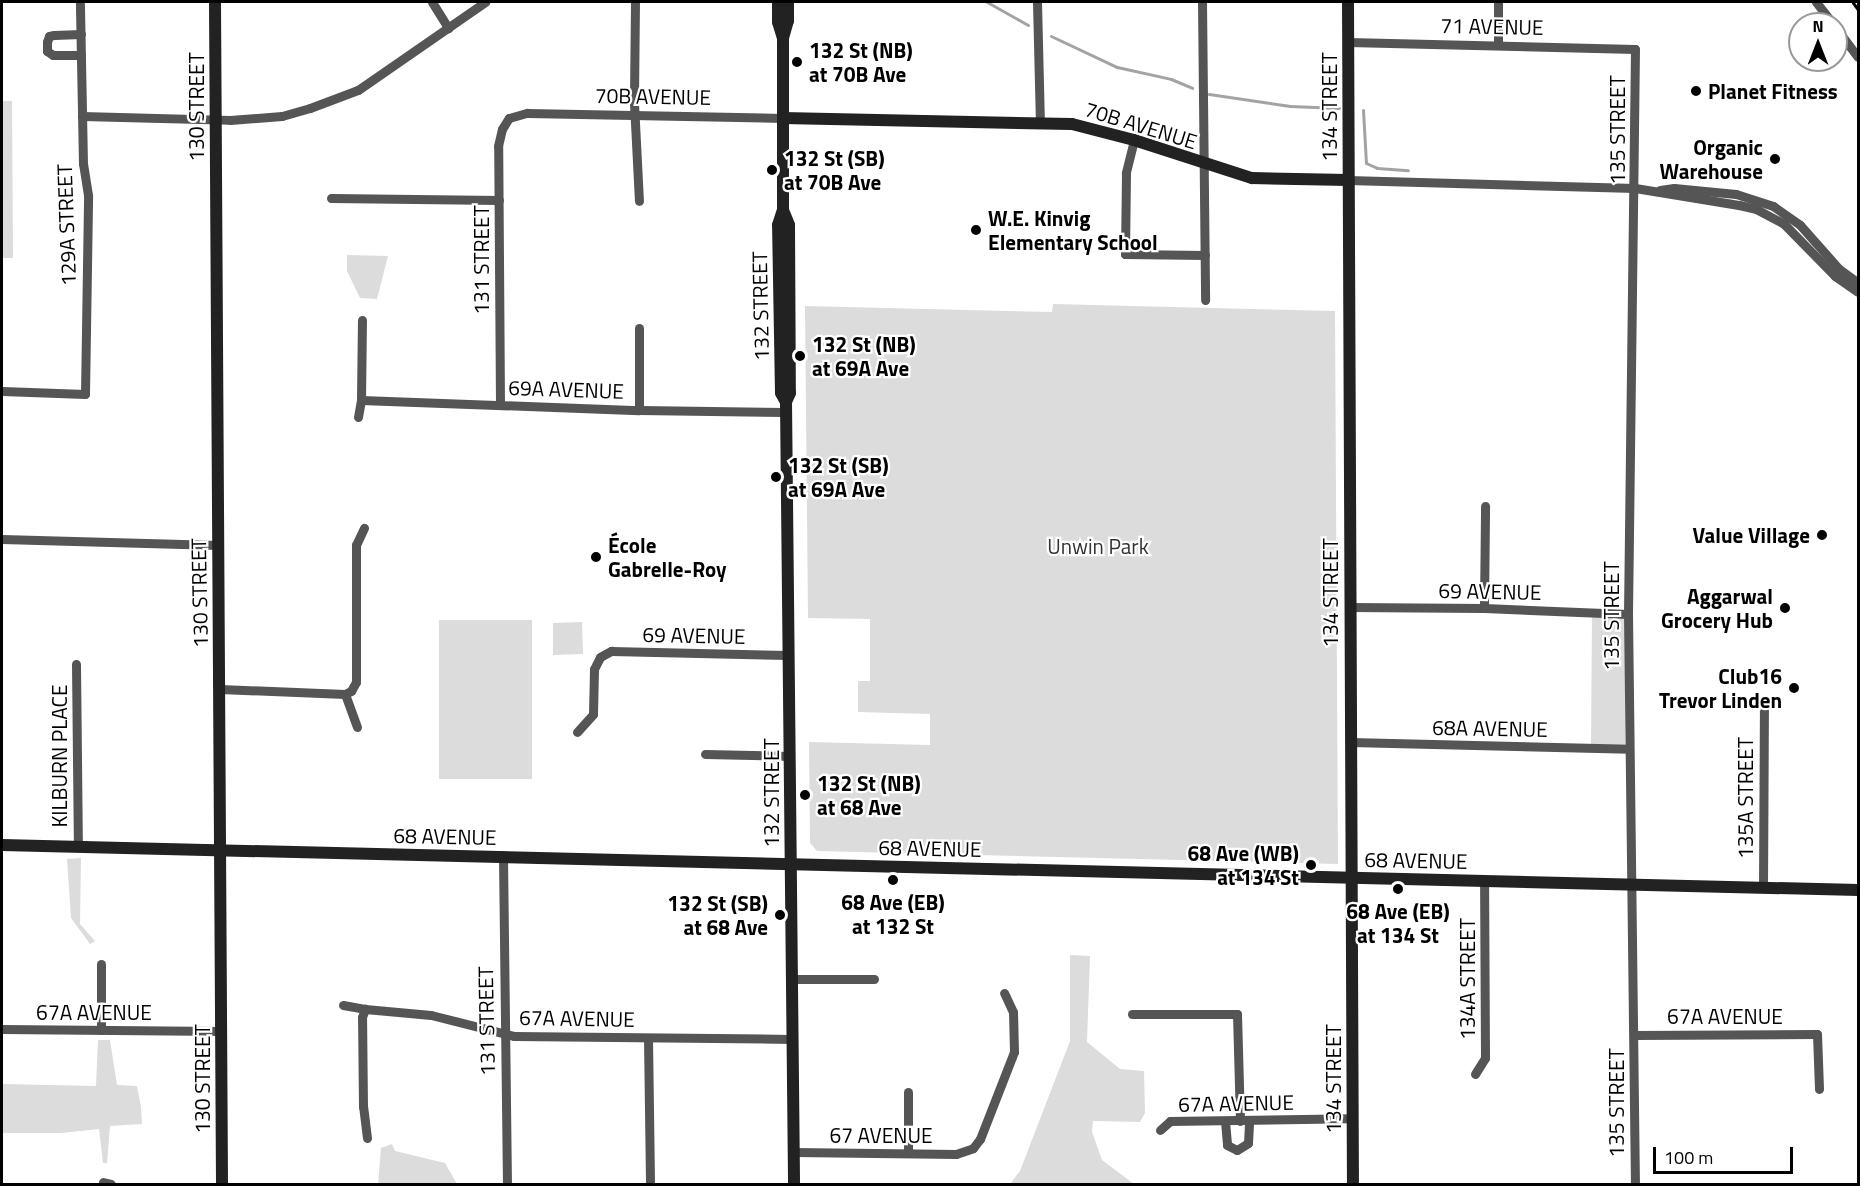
<!DOCTYPE html>
<meta charset="utf-8">
<style>
body{margin:0}
#map{position:relative;width:1860px;height:1186px;overflow:hidden;background:#fff;font-family:"Titillium Web",sans-serif}
div>[style]{position:absolute}
.green>*{inset:0;background:#dcdcdc}
.stream>*{height:3px;margin:-1.5px;padding:0 1.5px;transform-origin:1.5px;border-radius:1.5px;background:#a3a3a3}
.street>*{height:9px;margin:-4.5px;padding:0 4.5px;transform-origin:4.5px;border-radius:4.5px;background:#555}
.secondary>*{height:12px;margin:-6px;padding:0 6px;transform-origin:6px;border-radius:6px;background:#222}
.rail>*{height:3px;margin-top:-1.5px;transform-origin:0;background:repeating-linear-gradient(90deg,#000 0 9px,transparent 0 12px)}
.dots>*{width:16px;height:16px;translate:-50% -50%;box-sizing:border-box;border:3px solid #fff;border-radius:50%}
span{translate:-50% -50%;white-space:nowrap;text-align:center;line-height:1.15;-webkit-text-stroke:4.5px #fff;paint-order:stroke}
.street-label{font-size:21px;color:#000}
.poi-label{font-size:21px;color:#000;font-weight:700}
.left{translate:0 -50%;text-align:left}
.right{translate:-100% -50%;text-align:right}
.park-label{font-size:21px;color:#333}
.frame{position:absolute;inset:0;border:3px solid #000;pointer-events:none}
.north{position:absolute;left:1788px;top:12px;width:60px;height:60px;box-sizing:border-box;background:#fff;border:2px solid #999;border-radius:50%;rotate:0deg;font-size:16px;font-weight:700;line-height:24px;text-align:center;color:#000}
.north::after{content:'';display:block;margin:auto;width:21px;height:27px;background:#000;clip-path:polygon(50% 0,100% 100%,50% 72%,0 100%)}
.scale{position:absolute;left:1653px;top:1147px;width:140px;height:27px;box-sizing:border-box;border:3px solid #000;border-top:0;padding-left:8px;font-size:18px;line-height:21px;white-space:nowrap;color:#000;-webkit-text-stroke:4px #fff;paint-order:stroke}
</style>
<div id="map">
<div class="green">
<i style="clip-path:polygon(2px 101px,12px 101px,13px 258px,2px 258px)"></i>
<i style="clip-path:polygon(347px 255px,388px 256px,377px 299px,360px 298px,347px 271px)"></i>
<i style="clip-path:polygon(1053px 304px,1335px 311px,1338px 864px,817px 851px,810px 843px,809px 742px,930px 745px,930px 714px,858px 712px,858px 681px,870px 681px,870px 619px,808px 618px,805px 306px,1052px 312px)"></i>
<i style="clip-path:polygon(1592px 615px,1625px 616px,1625px 746px,1591px 745px)"></i>
<i style="clip-path:polygon(439px 620px,532px 620px,532px 779px,439px 779px)"></i>
<i style="clip-path:polygon(582px 622px,583px 654px,553px 655px,553px 623px)"></i>
<i style="clip-path:polygon(81px 858px,80px 924px,95px 941px,90px 944px,71px 918px,67px 859px)"></i>
<i style="clip-path:polygon(1070px 955px,1090px 956px,1087px 1042px,1120px 1069px,1144px 1071px,1145px 1113px,1140px 1122px,1093px 1121px,1092px 1132px,1102px 1160px,1134px 1184px,1010px 1184px,1020px 1171px,1070px 1041px)"></i>
<i style="clip-path:polygon(98px 1040px,110px 1040px,117px 1085px,137px 1086px,141px 1107px,142px 1124px,110px 1126px,107px 1163px,103px 1163px,99px 1129px,61px 1133px,2px 1133px,2px 1084px,96px 1086px)"></i>
<i style="clip-path:polygon(392px 1144px,395px 1151px,445px 1163px,457px 1184px,378px 1184px,381px 1148px)"></i>
</div>
<div class="stream">
<i style="left:987px;top:2px;width:47px;rotate:29.3deg"></i>
<i style="left:1051px;top:36px;width:73px;rotate:25.2deg"></i>
<i style="left:1117px;top:67px;width:55px;rotate:12.5deg"></i>
<i style="left:1171px;top:79px;width:23px;rotate:23deg"></i>
<i style="left:1209px;top:94px;width:82px;rotate:8.4deg"></i>
<i style="left:1290px;top:106px;width:49px;rotate:2.3deg"></i>
<i style="left:1363px;top:110px;width:53px;rotate:86.8deg"></i>
<i style="left:1366px;top:163px;width:12px;rotate:24deg"></i>
<i style="left:1377px;top:168px;width:31px;rotate:4deg"></i>
</div>
<div class="street">
<i style="left:432px;top:2px;width:31px;rotate:58deg"></i>
<i style="left:635px;top:2px;width:101px;rotate:90.6deg"></i>
<i style="left:634px;top:103px;width:98px;rotate:87.1deg"></i>
<i style="left:1037px;top:2px;width:122px;rotate:88.6deg"></i>
<i style="left:1202px;top:2px;width:298px;rotate:89.4deg"></i>
<i style="left:1498px;top:2px;width:42px;rotate:90deg"></i>
<i style="left:1816px;top:2px;width:28px;rotate:52deg"></i>
<i style="left:1836px;top:28px;width:36px;rotate:53deg"></i>
<i style="left:81px;top:34px;width:27px;rotate:178deg"></i>
<i style="left:54px;top:35px;width:5px;rotate:169deg"></i>
<i style="left:49px;top:36px;width:6px;rotate:108deg"></i>
<i style="left:47px;top:42px;width:9px;rotate:90deg"></i>
<i style="left:47px;top:51px;width:7px;rotate:34deg"></i>
<i style="left:53px;top:55px;width:28px"></i>
<i style="left:1348px;top:42px;width:287px;rotate:1.4deg"></i>
<i style="left:1635px;top:49px;width:565px;rotate:90.71deg"></i>
<i style="left:1628px;top:614px;width:570px;rotate:89.3deg"></i>
<i style="left:82px;top:116px;width:148px;rotate:1.5deg"></i>
<i style="left:230px;top:120px;width:52px;rotate:-4.4deg"></i>
<i style="left:282px;top:116px;width:29px;rotate:-16deg"></i>
<i style="left:310px;top:108px;width:51px;rotate:-20.6deg"></i>
<i style="left:358px;top:90px;width:155px;rotate:-34.7deg"></i>
<i style="left:1134px;top:140px;width:34px;rotate:104deg"></i>
<i style="left:1126px;top:173px;width:81px;rotate:90.7deg"></i>
<i style="left:1125px;top:254px;width:80px;rotate:0.7deg"></i>
<i style="left:1348px;top:180px;width:287px;rotate:1.6deg"></i>
<i style="left:1635px;top:188px;width:105px;rotate:9.3deg"></i>
<i style="left:1739px;top:205px;width:17px;rotate:13deg"></i>
<i style="left:1756px;top:209px;width:32px;rotate:28deg"></i>
<i style="left:1784px;top:224px;width:73px;rotate:45.6deg"></i>
<i style="left:1835px;top:276px;width:28px;rotate:35deg"></i>
<i style="left:1660px;top:190px;width:14px;rotate:-8deg"></i>
<i style="left:1674px;top:188px;width:62px;rotate:5.5deg"></i>
<i style="left:1736px;top:194px;width:39px;rotate:18deg"></i>
<i style="left:1773px;top:206px;width:33px;rotate:35deg"></i>
<i style="left:1800px;top:225px;width:59px;rotate:48.4deg"></i>
<i style="left:1839px;top:269px;width:24px;rotate:36deg"></i>
<i style="left:331px;top:198px;width:168px;rotate:0.7deg"></i>
<i style="left:2px;top:391px;width:83px;rotate:2.1deg"></i>
<i style="left:85px;top:394px;width:199px;rotate:-89.1deg"></i>
<i style="left:88px;top:195px;width:31px;rotate:-99deg"></i>
<i style="left:83px;top:164px;width:162px;rotate:-91.1deg"></i>
<i style="left:361px;top:400px;width:80px;rotate:-89.3deg"></i>
<i style="left:500px;top:404px;width:258px;rotate:-90.4deg"></i>
<i style="left:498px;top:146px;width:17px;rotate:-77deg"></i>
<i style="left:502px;top:129px;width:13px;rotate:-58deg"></i>
<i style="left:509px;top:118px;width:19px;rotate:-16deg"></i>
<i style="left:527px;top:113px;width:256px;rotate:1.1deg"></i>
<i style="left:639px;top:410px;width:82px;rotate:-90deg"></i>
<i style="left:358px;top:417px;width:17px;rotate:-80deg"></i>
<i style="left:361px;top:400px;width:278px;rotate:2.1deg"></i>
<i style="left:639px;top:410px;width:147px;rotate:0.8deg"></i>
<i style="left:2px;top:539px;width:216px;rotate:1.6deg"></i>
<i style="left:1350px;top:607px;width:134px;rotate:0.4deg"></i>
<i style="left:1484px;top:608px;width:144px;rotate:2.4deg"></i>
<i style="left:1484px;top:608px;width:102px;rotate:-89.4deg"></i>
<i style="left:76px;top:664px;width:183px;rotate:89.4deg"></i>
<i style="left:220px;top:689px;width:125px;rotate:2.3deg"></i>
<i style="left:357px;top:727px;width:35px;rotate:-110deg"></i>
<i style="left:345px;top:694px;width:7px;rotate:-27deg"></i>
<i style="left:351px;top:691px;width:10px;rotate:-61deg"></i>
<i style="left:356px;top:682px;width:137px;rotate:-90deg"></i>
<i style="left:356px;top:545px;width:19px;rotate:-65deg"></i>
<i style="left:577px;top:732px;width:24px;rotate:-48deg"></i>
<i style="left:593px;top:714px;width:45px;rotate:-88.7deg"></i>
<i style="left:594px;top:669px;width:13px;rotate:-63deg"></i>
<i style="left:600px;top:657px;width:13px;rotate:-29deg"></i>
<i style="left:611px;top:651px;width:178px;rotate:1.3deg"></i>
<i style="left:1350px;top:742px;width:279px;rotate:1.4deg"></i>
<i style="left:705px;top:754px;width:85px;rotate:1.3deg"></i>
<i style="left:503px;top:857px;width:327px;rotate:89.3deg"></i>
<i style="left:1763px;top:888px;width:180px;rotate:-89.7deg"></i>
<i style="left:101px;top:964px;width:66px;rotate:90deg"></i>
<i style="left:791px;top:979px;width:83px"></i>
<i style="left:343px;top:1005px;width:22px;rotate:10deg"></i>
<i style="left:1132px;top:1014px;width:105px"></i>
<i style="left:1237px;top:1014px;width:107px;rotate:88.4deg"></i>
<i style="left:2px;top:1029px;width:220px;rotate:0.5deg"></i>
<i style="left:1634px;top:1035px;width:183px;rotate:-0.3deg"></i>
<i style="left:1817px;top:1034px;width:55px;rotate:87.9deg"></i>
<i style="left:648px;top:1038px;width:146px;rotate:89.2deg"></i>
<i style="left:1475px;top:1074px;width:19px;rotate:-58deg"></i>
<i style="left:1485px;top:1058px;width:177px;rotate:-90.3deg"></i>
<i style="left:908px;top:1092px;width:60px;rotate:90deg"></i>
<i style="left:1225px;top:1121px;width:24px;rotate:85deg"></i>
<i style="left:1227px;top:1145px;width:11px;rotate:27deg"></i>
<i style="left:1237px;top:1150px;width:13px;rotate:-32deg"></i>
<i style="left:1248px;top:1143px;width:22px;rotate:-87deg"></i>
<i style="left:1160px;top:1130px;width:13px;rotate:-42deg"></i>
<i style="left:1170px;top:1121px;width:182px;rotate:-0.9deg"></i>
<i style="left:367px;top:1138px;width:31px;rotate:-97deg"></i>
<i style="left:363px;top:1107px;width:90px;rotate:-90.6deg"></i>
<i style="left:362px;top:1017px;width:9px;rotate:-69deg"></i>
<i style="left:365px;top:1009px;width:66px;rotate:5.2deg"></i>
<i style="left:431px;top:1015px;width:86px;rotate:14.2deg"></i>
<i style="left:514px;top:1036px;width:277px;rotate:0.6deg"></i>
<i style="left:794px;top:1152px;width:162px;rotate:0.7deg"></i>
<i style="left:956px;top:1154px;width:18px;rotate:-19deg"></i>
<i style="left:973px;top:1148px;width:11px;rotate:-52deg"></i>
<i style="left:980px;top:1139px;width:93px;rotate:-68.7deg"></i>
<i style="left:1014px;top:1052px;width:40px;rotate:-91.4deg"></i>
<i style="left:1013px;top:1012px;width:21px;rotate:-115deg"></i>
<i style="left:103px;top:1182px;width:8px;rotate:14deg"></i>
</div>
<div class="secondary">
<i style="left:215px;top:2px;width:1182px;rotate:89.66deg"></i>
<i style="left:778px;top:2px;width:20px;rotate:90deg"></i>
<i style="left:778px;top:22px;width:17px;rotate:73deg"></i>
<i style="left:1348px;top:2px;width:1182px;rotate:89.76deg"></i>
<i style="left:783px;top:118px;width:289px;rotate:1.2deg"></i>
<i style="left:1072px;top:124px;width:64px;rotate:14.5deg"></i>
<i style="left:1134px;top:140px;width:124px;rotate:17.9deg"></i>
<i style="left:1252px;top:178px;width:96px;rotate:1.2deg"></i>
<i style="left:783px;top:210px;width:16px;rotate:68deg"></i>
<i style="left:789px;top:225px;width:168px;rotate:89.7deg"></i>
<i style="left:790px;top:393px;width:10px;rotate:114deg"></i>
<i style="left:786px;top:402px;width:782px;rotate:89.41deg"></i>
<i style="left:786px;top:402px;width:10px;rotate:-119deg"></i>
<i style="left:781px;top:393px;width:168px;rotate:-91deg"></i>
<i style="left:778px;top:225px;width:16px;rotate:-72deg"></i>
<i style="left:783px;top:210px;width:172px;rotate:-90deg"></i>
<i style="left:783px;top:38px;width:18px;rotate:-74deg"></i>
<i style="left:788px;top:21px;width:19px;rotate:-90deg"></i>
<i style="left:2px;top:845px;width:1857px;rotate:1.39deg"></i>
</div>
<div class="rail">
<i style="left:1853px;top:2px;width:9px;rotate:54deg"></i>
</div>
<div class="dots">
<i style="left:797px;top:62px;background:#000"></i>
<i style="left:1696px;top:91px;background:#000"></i>
<i style="left:1775px;top:159px;background:#000"></i>
<i style="left:772px;top:170px;background:#000"></i>
<i style="left:976px;top:230px;background:#000"></i>
<i style="left:800px;top:356px;background:#000"></i>
<i style="left:776px;top:477px;background:#000"></i>
<i style="left:1822px;top:535px;background:#000"></i>
<i style="left:596px;top:557px;background:#000"></i>
<i style="left:1785px;top:608px;background:#000"></i>
<i style="left:1794px;top:688px;background:#000"></i>
<i style="left:805px;top:795px;background:#000"></i>
<i style="left:1311px;top:865px;background:#000"></i>
<i style="left:893px;top:880px;background:#000"></i>
<i style="left:1398px;top:889px;background:#000"></i>
<i style="left:780px;top:915px;background:#000"></i>
</div>
<div class="street-label">
<span style="left:1492px;top:26px;rotate:1deg">71 AVENUE</span>
<span style="left:653px;top:96px;rotate:1deg">70B AVENUE</span>
<span style="left:196px;top:107px;rotate:-90deg">130 STREET</span>
<span style="left:1329px;top:107px;rotate:-90deg">134 STREET</span>
<span style="left:1141px;top:125px;rotate:17deg">70B AVENUE</span>
<span style="left:1617px;top:130px;rotate:-90deg">135 STREET</span>
<span style="left:66px;top:225px;rotate:-92deg">129A STREET</span>
<span style="left:481px;top:260px;rotate:-90deg">131 STREET</span>
<span style="left:760px;top:306px;rotate:-91deg">132 STREET</span>
<span style="left:566px;top:389px;rotate:2deg">69A AVENUE</span>
<span style="left:1490px;top:591px;rotate:1deg">69 AVENUE</span>
<span style="left:199px;top:593px;rotate:-91deg">130 STREET</span>
<span style="left:1330px;top:593px;rotate:-90deg">134 STREET</span>
<span style="left:1611px;top:616px;rotate:-90deg">135 STREET</span>
<span style="left:694px;top:635px;rotate:1deg">69 AVENUE</span>
<span style="left:1490px;top:728px;rotate:1deg">68A AVENUE</span>
<span style="left:59px;top:756px;rotate:-90deg">KILBURN PLACE</span>
<span style="left:771px;top:793px;rotate:-90deg">132 STREET</span>
<span style="left:1745px;top:798px;rotate:-90deg">135A STREET</span>
<span style="left:445px;top:836px;rotate:1deg">68 AVENUE</span>
<span style="left:930px;top:848px;rotate:1deg">68 AVENUE</span>
<span style="left:1416px;top:860px;rotate:1deg">68 AVENUE</span>
<span style="left:1467px;top:979px;rotate:-90deg">134A STREET</span>
<span style="left:94px;top:1012px">67A AVENUE</span>
<span style="left:1725px;top:1016px">67A AVENUE</span>
<span style="left:577px;top:1018px;rotate:1deg">67A AVENUE</span>
<span style="left:486px;top:1021px;rotate:-91deg">131 STREET</span>
<span style="left:202px;top:1079px;rotate:-90deg">130 STREET</span>
<span style="left:1333px;top:1079px;rotate:-90deg">134 STREET</span>
<span style="left:1236px;top:1103px;rotate:-1deg">67A AVENUE</span>
<span style="left:1616px;top:1103px;rotate:-90deg">135 STREET</span>
<span style="left:881px;top:1135px">67 AVENUE</span>
</div>
<div class="poi-label">
<span class="left" style="left:809px;top:62px">132 St (NB)<br>at 70B Ave</span>
<span class="left" style="left:1708px;top:91px">Planet Fitness</span>
<span class="right" style="left:1763px;top:159px">Organic<br>Warehouse</span>
<span class="left" style="left:784px;top:170px">132 St (SB)<br>at 70B Ave</span>
<span class="left" style="left:988px;top:230px">W.E. Kinvig<br>Elementary School</span>
<span class="left" style="left:812px;top:356px">132 St (NB)<br>at 69A Ave</span>
<span class="left" style="left:788px;top:477px">132 St (SB)<br>at 69A Ave</span>
<span class="right" style="left:1810px;top:535px">Value Village</span>
<span class="left" style="left:608px;top:557px">École<br>Gabrelle-Roy</span>
<span class="right" style="left:1773px;top:608px">Aggarwal<br>Grocery Hub</span>
<span class="right" style="left:1782px;top:688px">Club16<br>Trevor Linden</span>
<span class="left" style="left:817px;top:795px">132 St (NB)<br>at 68 Ave</span>
<span class="right" style="left:1299px;top:865px">68 Ave (WB)<br>at 134 St</span>
<span style="left:893px;top:914px">68 Ave (EB)<br>at 132 St</span>
<span class="right" style="left:768px;top:915px">132 St (SB)<br>at 68 Ave</span>
<span style="left:1398px;top:923px">68 Ave (EB)<br>at 134 St</span>
</div>
<div class="park-label">
<span style="left:1098px;top:546px">Unwin Park</span>
</div>
<div class="frame"></div>
<div class="north">N</div>
<div class="scale">100 m</div>
</div>
